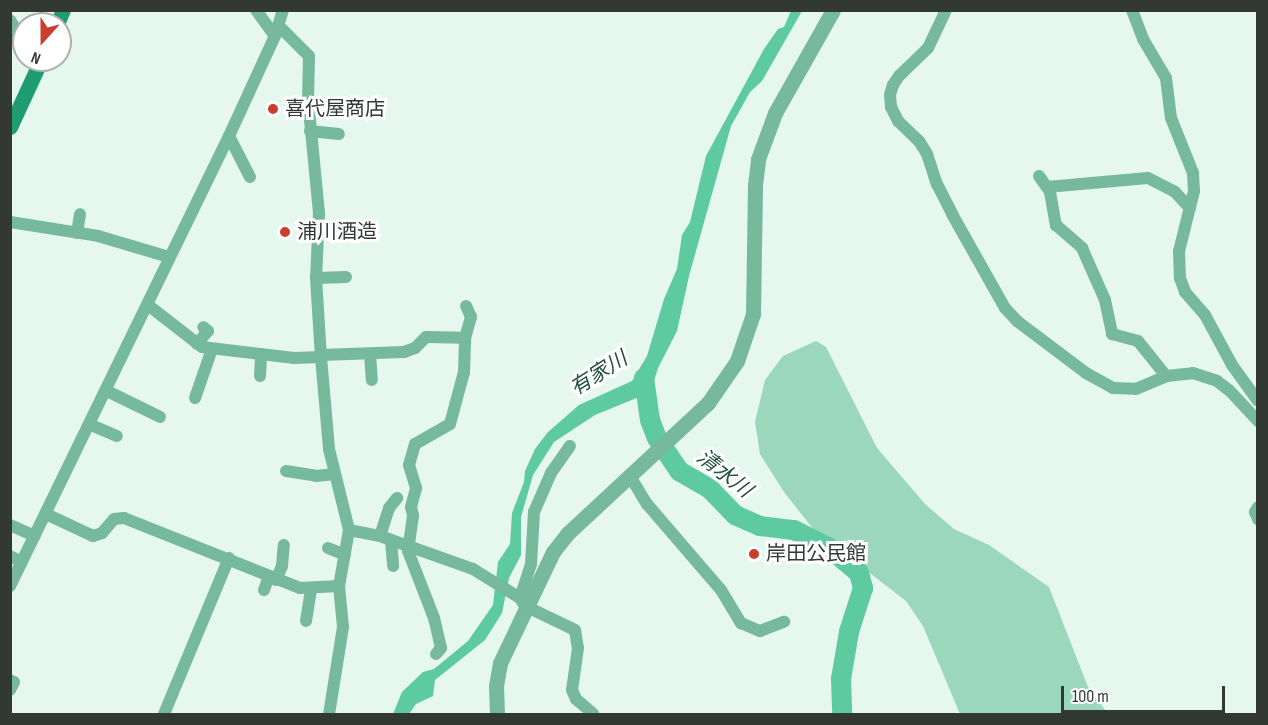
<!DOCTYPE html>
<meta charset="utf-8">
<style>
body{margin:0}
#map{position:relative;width:1268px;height:725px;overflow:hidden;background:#e5f7ee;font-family:"Sofia Sans Condensed","Noto Sans JP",sans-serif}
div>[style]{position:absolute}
.green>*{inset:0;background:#9bd7bc}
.water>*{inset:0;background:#5dca9f}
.stream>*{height:3px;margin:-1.5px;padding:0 1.5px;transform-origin:1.5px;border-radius:1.5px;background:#5dca9f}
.river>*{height:20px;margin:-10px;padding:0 10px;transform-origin:10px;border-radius:10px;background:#5dca9f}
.minor>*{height:12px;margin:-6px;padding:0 6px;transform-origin:6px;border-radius:6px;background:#76b99c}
.tertiary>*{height:15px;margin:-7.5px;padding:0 7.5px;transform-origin:7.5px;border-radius:7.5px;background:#76b99c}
.secondary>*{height:15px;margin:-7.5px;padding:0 7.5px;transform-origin:7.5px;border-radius:7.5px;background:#1f9c72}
.dots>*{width:16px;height:16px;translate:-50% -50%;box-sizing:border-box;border:3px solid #fff;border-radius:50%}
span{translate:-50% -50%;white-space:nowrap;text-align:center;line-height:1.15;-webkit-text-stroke:6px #fff;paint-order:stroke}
.poi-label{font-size:20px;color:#323935}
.left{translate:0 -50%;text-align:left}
.water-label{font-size:21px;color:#22503d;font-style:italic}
.frame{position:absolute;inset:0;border:12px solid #323935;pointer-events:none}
.north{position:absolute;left:12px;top:12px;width:60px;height:60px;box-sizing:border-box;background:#fff;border:2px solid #adb0ae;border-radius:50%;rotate:201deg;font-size:16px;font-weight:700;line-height:24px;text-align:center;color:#323935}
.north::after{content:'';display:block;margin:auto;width:21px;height:27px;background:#ca3e2d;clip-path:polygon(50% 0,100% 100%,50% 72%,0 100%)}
.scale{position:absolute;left:1061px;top:686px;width:164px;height:27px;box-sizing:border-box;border:3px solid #323935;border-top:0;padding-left:8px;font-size:18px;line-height:21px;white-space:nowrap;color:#323935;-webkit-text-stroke:4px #fff;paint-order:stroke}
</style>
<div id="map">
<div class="green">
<i style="clip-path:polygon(816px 341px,826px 347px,877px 448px,925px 504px,954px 529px,989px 545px,1049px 587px,1088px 687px,1108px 714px,960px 714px,923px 626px,906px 601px,814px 530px,784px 492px,760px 454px,755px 422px,765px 380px,783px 356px)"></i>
</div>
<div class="water">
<i style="clip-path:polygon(791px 11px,802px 11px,762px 81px,750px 92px,731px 126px,689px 276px,677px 331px,658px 368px,654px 381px,639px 397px,595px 415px,554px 442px,533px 475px,521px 517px,521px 555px,509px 578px,502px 613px,485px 640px,435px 680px,433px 696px,416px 704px,409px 714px,393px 714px,402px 692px,423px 672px,434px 669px,468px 641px,493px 605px,498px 562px,510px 544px,512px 513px,524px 482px,525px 471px,535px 449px,548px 432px,579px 405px,632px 381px,647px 356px,664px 299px,677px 269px,682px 235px,690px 222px,706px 156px,764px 49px,778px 29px,784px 27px)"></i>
</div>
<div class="stream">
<i style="left:1257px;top:10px;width:1px;rotate:45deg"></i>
</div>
<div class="river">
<i style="left:644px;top:378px;width:42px;rotate:81.9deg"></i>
<i style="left:650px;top:420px;width:19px;rotate:69deg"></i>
<i style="left:657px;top:438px;width:40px;rotate:56deg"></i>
<i style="left:679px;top:471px;width:36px;rotate:30deg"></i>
<i style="left:710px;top:489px;width:36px;rotate:46deg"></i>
<i style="left:735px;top:515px;width:27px;rotate:24deg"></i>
<i style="left:760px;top:526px;width:34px;rotate:7deg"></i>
<i style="left:794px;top:530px;width:38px;rotate:27deg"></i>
<i style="left:828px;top:547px;width:40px;rotate:40deg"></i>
<i style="left:859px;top:573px;width:16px;rotate:75deg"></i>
<i style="left:863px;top:588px;width:46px;rotate:107.7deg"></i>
<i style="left:849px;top:632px;width:48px;rotate:99.7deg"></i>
<i style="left:841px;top:679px;width:35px;rotate:88deg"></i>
</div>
<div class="minor">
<i style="left:256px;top:10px;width:32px;rotate:54deg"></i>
<i style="left:946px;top:10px;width:42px;rotate:115.3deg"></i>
<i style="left:928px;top:48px;width:40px;rotate:136deg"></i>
<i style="left:899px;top:76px;width:11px;rotate:124deg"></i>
<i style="left:893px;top:85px;width:10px;rotate:107deg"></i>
<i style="left:890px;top:95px;width:12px;rotate:85deg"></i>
<i style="left:891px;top:107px;width:16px;rotate:63deg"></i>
<i style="left:898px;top:121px;width:29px;rotate:44deg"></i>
<i style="left:919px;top:141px;width:15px;rotate:58deg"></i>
<i style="left:927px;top:154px;width:32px;rotate:72deg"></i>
<i style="left:937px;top:184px;width:34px;rotate:63deg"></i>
<i style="left:952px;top:214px;width:108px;rotate:60.6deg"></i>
<i style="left:1005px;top:308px;width:18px;rotate:47deg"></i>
<i style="left:1017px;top:321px;width:86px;rotate:37deg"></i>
<i style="left:1086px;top:373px;width:31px;rotate:29deg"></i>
<i style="left:1113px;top:388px;width:23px;rotate:2deg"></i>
<i style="left:1136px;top:389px;width:33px;rotate:-23deg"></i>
<i style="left:1166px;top:376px;width:27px;rotate:-6deg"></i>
<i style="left:1193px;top:373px;width:25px;rotate:18deg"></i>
<i style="left:1217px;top:381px;width:16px;rotate:38deg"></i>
<i style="left:1230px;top:391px;width:41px;rotate:47deg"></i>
<i style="left:1132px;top:10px;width:31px;rotate:69deg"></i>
<i style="left:1143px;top:39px;width:45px;rotate:59.5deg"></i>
<i style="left:1166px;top:78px;width:40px;rotate:82.9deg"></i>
<i style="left:1171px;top:118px;width:59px;rotate:68.2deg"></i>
<i style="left:1193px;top:173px;width:18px;rotate:87deg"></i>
<i style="left:1194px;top:191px;width:62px;rotate:104deg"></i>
<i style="left:1179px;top:251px;width:27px;rotate:88deg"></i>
<i style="left:1180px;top:278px;width:15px;rotate:70deg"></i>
<i style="left:1185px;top:292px;width:30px;rotate:49deg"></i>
<i style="left:1205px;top:315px;width:57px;rotate:61.6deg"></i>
<i style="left:1232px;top:365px;width:44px;rotate:54.2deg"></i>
<i style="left:10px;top:20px;width:15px;rotate:58deg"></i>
<i style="left:18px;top:33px;width:4px;rotate:124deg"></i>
<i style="left:279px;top:26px;width:42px;rotate:45deg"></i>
<i style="left:309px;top:56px;width:43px;rotate:91.3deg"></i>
<i style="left:308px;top:99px;width:115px;rotate:84.5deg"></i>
<i style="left:319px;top:213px;width:65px;rotate:92.6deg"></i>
<i style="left:316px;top:278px;width:79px;rotate:86.4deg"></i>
<i style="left:321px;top:357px;width:92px;rotate:85deg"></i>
<i style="left:329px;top:449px;width:83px;rotate:76.1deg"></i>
<i style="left:349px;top:530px;width:57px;rotate:100.1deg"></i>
<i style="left:339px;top:586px;width:41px;rotate:84.4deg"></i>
<i style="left:343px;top:627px;width:88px;rotate:99.1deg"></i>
<i style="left:310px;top:131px;width:29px;rotate:6deg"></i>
<i style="left:229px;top:136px;width:46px;rotate:62.9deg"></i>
<i style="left:1039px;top:176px;width:19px;rotate:55deg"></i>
<i style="left:1050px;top:192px;width:34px;rotate:80deg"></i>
<i style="left:1056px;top:225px;width:35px;rotate:41deg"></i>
<i style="left:1082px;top:248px;width:57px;rotate:66.1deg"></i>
<i style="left:1105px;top:300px;width:35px;rotate:78deg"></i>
<i style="left:1112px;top:334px;width:27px;rotate:15deg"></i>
<i style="left:1138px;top:341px;width:45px;rotate:51.3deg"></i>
<i style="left:1047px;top:187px;width:101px;rotate:-5.1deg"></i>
<i style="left:1148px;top:178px;width:30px;rotate:27deg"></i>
<i style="left:1175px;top:192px;width:22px;rotate:47deg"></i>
<i style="left:10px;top:222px;width:89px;rotate:9deg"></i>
<i style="left:98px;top:236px;width:74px;rotate:16.5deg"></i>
<i style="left:77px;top:233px;width:19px;rotate:-81deg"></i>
<i style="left:316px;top:278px;width:30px;rotate:-2deg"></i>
<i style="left:148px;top:305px;width:68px;rotate:37.9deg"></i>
<i style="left:202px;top:347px;width:93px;rotate:6.8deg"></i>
<i style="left:294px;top:358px;width:27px;rotate:-2deg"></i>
<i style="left:197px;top:344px;width:17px;rotate:-50deg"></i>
<i style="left:208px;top:331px;width:6px;rotate:-141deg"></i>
<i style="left:370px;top:354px;width:26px;rotate:86deg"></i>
<i style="left:321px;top:355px;width:83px;rotate:-2.1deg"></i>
<i style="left:404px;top:352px;width:12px;rotate:-20deg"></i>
<i style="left:415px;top:348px;width:16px;rotate:-45deg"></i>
<i style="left:426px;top:337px;width:39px;rotate:1deg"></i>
<i style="left:260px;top:376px;width:22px;rotate:-87deg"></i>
<i style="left:107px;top:391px;width:59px;rotate:26.1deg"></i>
<i style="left:195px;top:398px;width:52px;rotate:-70.9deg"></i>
<i style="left:91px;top:425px;width:28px;rotate:23deg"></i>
<i style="left:286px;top:471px;width:30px;rotate:9deg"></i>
<i style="left:316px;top:476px;width:19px;rotate:-6deg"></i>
<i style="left:630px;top:476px;width:33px;rotate:59deg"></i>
<i style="left:647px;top:504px;width:113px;rotate:49.3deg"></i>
<i style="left:721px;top:590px;width:39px;rotate:59deg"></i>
<i style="left:741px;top:623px;width:21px;rotate:23deg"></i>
<i style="left:760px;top:631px;width:26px;rotate:-21deg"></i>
<i style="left:1258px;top:507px;width:6px;rotate:121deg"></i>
<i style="left:1255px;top:512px;width:8px;rotate:67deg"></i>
<i style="left:46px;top:514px;width:52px;rotate:25.1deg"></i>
<i style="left:93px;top:536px;width:9px;rotate:-18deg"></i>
<i style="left:102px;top:533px;width:18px;rotate:-49deg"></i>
<i style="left:114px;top:519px;width:10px;rotate:-6deg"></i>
<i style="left:124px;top:518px;width:189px;rotate:21.7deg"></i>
<i style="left:300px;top:588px;width:39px;rotate:-3deg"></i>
<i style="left:10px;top:525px;width:27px;rotate:24deg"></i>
<i style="left:349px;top:530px;width:32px;rotate:11deg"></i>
<i style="left:380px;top:536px;width:99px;rotate:19.5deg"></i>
<i style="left:473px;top:569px;width:55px;rotate:31.7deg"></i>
<i style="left:520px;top:598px;width:9px;rotate:58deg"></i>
<i style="left:525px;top:606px;width:55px;rotate:25.6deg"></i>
<i style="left:575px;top:630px;width:18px;rotate:81deg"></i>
<i style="left:578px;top:648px;width:42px;rotate:98.1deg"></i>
<i style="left:572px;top:690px;width:10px;rotate:66deg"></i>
<i style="left:576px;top:699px;width:23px;rotate:41deg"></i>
<i style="left:380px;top:536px;width:29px;rotate:-72deg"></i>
<i style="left:389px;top:508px;width:13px;rotate:-51deg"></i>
<i style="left:391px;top:541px;width:25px;rotate:85deg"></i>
<i style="left:328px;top:548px;width:18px;rotate:22deg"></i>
<i style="left:10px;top:556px;width:13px;rotate:27deg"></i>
<i style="left:276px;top:580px;width:15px;rotate:-67deg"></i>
<i style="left:282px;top:566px;width:21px;rotate:-85deg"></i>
<i style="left:10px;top:586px;width:500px;rotate:-64.05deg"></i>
<i style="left:229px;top:136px;width:110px;rotate:-65.3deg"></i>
<i style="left:275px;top:36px;width:27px;rotate:-73deg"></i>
<i style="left:264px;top:590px;width:15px;rotate:-70deg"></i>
<i style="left:520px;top:598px;width:36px;rotate:-72deg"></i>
<i style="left:531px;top:564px;width:52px;rotate:-86.7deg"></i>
<i style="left:534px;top:512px;width:43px;rotate:-66.4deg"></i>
<i style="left:551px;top:473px;width:33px;rotate:-55deg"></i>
<i style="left:306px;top:621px;width:31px;rotate:-81deg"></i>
<i style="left:436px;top:654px;width:8px;rotate:-50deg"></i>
<i style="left:441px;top:648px;width:31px;rotate:-103deg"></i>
<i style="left:434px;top:618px;width:72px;rotate:-111.2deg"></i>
<i style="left:408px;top:551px;width:36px;rotate:-82deg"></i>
<i style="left:413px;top:515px;width:8px;rotate:-104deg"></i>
<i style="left:411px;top:507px;width:20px;rotate:-75deg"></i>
<i style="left:416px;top:488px;width:24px;rotate:-107deg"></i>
<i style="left:409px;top:465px;width:22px;rotate:-74deg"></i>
<i style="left:415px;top:444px;width:40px;rotate:-29.7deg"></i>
<i style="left:450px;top:424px;width:54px;rotate:-74.9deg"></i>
<i style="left:464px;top:372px;width:34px;rotate:-88deg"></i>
<i style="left:465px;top:338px;width:22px;rotate:-74deg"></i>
<i style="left:471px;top:317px;width:12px;rotate:-114deg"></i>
<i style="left:10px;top:680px;width:4px;rotate:27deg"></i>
<i style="left:14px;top:682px;width:9px;rotate:117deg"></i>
<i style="left:164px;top:714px;width:169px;rotate:-67.4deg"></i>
</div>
<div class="tertiary">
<i style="left:497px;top:714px;width:28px;rotate:-92deg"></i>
<i style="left:496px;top:686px;width:23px;rotate:-80deg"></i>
<i style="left:500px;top:663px;width:123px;rotate:-64.5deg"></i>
<i style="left:553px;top:552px;width:24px;rotate:-52deg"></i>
<i style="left:568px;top:533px;width:191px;rotate:-42.9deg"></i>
<i style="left:708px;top:403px;width:51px;rotate:-55.4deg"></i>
<i style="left:737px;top:361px;width:50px;rotate:-71.2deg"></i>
<i style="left:753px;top:314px;width:129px;rotate:-89.1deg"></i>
<i style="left:755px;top:185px;width:26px;rotate:-83deg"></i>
<i style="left:758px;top:159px;width:49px;rotate:-69.7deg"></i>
<i style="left:775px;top:113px;width:118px;rotate:-60.6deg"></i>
</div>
<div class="secondary">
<i style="left:57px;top:24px;width:15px;rotate:-67deg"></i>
<i style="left:10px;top:127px;width:74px;rotate:-65.2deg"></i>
</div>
<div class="dots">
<i style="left:273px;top:109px;background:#ca3e2d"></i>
<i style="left:285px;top:232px;background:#ca3e2d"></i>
<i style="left:754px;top:554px;background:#ca3e2d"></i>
</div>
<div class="poi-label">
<span class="left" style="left:285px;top:109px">喜代屋商店</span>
<span class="left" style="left:297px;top:232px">浦川酒造</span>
<span class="left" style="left:766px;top:554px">岸田公民館</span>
</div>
<div class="water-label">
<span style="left:599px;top:374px;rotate:-32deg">有家川</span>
<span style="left:724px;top:474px;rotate:38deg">清水川</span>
</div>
<div class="frame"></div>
<div class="north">N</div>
<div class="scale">100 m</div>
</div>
